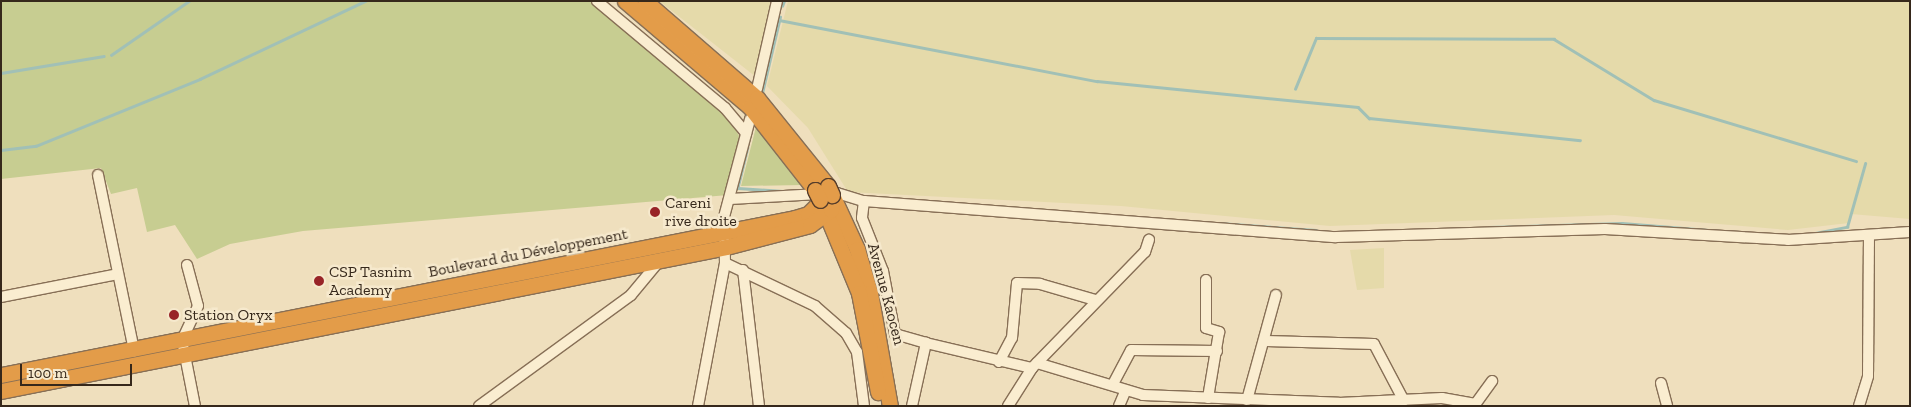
<!DOCTYPE html>
<meta charset="utf-8">
<style>
body{margin:0}
#map{position:relative;width:1911px;height:407px;overflow:hidden;background:#efdfbd;font-family:"Zilla Slab",serif}
div>[style]{position:absolute}
.farmland>*{inset:0;background:#e5daaa}
.green>*{inset:0;background:#c7cd91}
.stream>*{height:2.5px;margin:-1.25px;padding:0 1.25px;transform-origin:1.25px;border-radius:1.25px;background:#a1c0b6}
.roads{filter:drop-shadow(1px 0 #876f56) drop-shadow(-1px 0 #876f56) drop-shadow(0 1px #876f56) drop-shadow(0 -1px #876f56)}
.minor>*{height:10px;margin:-5px;padding:0 5px;transform-origin:5px;border-radius:5px;background:#faedd0}
.highway>*{height:15px;margin:-7.5px;padding:0 7.5px;transform-origin:7.5px;border-radius:7.5px;background:#e39c49}
.bridges{filter:drop-shadow(1px 0 #553d2b) drop-shadow(-1px 0 #553d2b) drop-shadow(0 1px #553d2b) drop-shadow(0 -1px #553d2b)}
.highway-bridge>*{height:15px;margin:-7.5px;padding:0 7.5px;transform-origin:7.5px;border-radius:7.5px;background:#e39c49}
.dots>*{width:14px;height:14px;translate:-50% -50%;box-sizing:border-box;border:2px solid #f6e9cd;border-radius:50%}
span{translate:-50% -50%;white-space:nowrap;text-align:center;line-height:1.15;-webkit-text-stroke:5px #f6e9cd;paint-order:stroke}
.poi-label{font-size:16px;color:#36281b}
.left{translate:0 -50%;text-align:left}
.street-label{font-size:16px;color:#36281b}
.frame{position:absolute;inset:0;border:2px solid #36281b;pointer-events:none}
.scale{position:absolute;left:20px;top:364px;width:112px;height:22px;box-sizing:border-box;border:2px solid #36281b;border-top:0;padding-left:6px;font-size:15px;line-height:18px;white-space:nowrap;color:#36281b;-webkit-text-stroke:4px #f6e9cd;paint-order:stroke}
</style>
<div id="map">
<div class="farmland">
<i style="clip-path:polygon(659px 1px,774px 1px,756px 77px,709px 40px)"></i>
<i style="clip-path:polygon(788px 1px,1910px 1px,1910px 219px,1851px 214px,1849px 223px,1788px 230px,1614px 215px,1330px 226px,1121px 206px,848px 192px,808px 128px,767px 86px)"></i>
<i style="clip-path:polygon(1384px 248px,1384px 288px,1357px 290px,1350px 250px)"></i>
</div>
<div class="green">
<i style="clip-path:polygon(1px 1px,593px 1px,708px 97px,733px 124px,739px 136px,728px 195px,303px 231px,230px 244px,197px 259px,175px 225px,147px 232px,137px 188px,111px 194px,101px 168px,1px 179px)"></i>
<i style="clip-path:polygon(757px 123px,802px 185px,741px 186px)"></i>
</div>
<div class="stream">
<i style="left:782px;top:6px;width:5px;rotate:-68deg"></i>
<i style="left:779px;top:20px;width:324px;rotate:10.9deg"></i>
<i style="left:1097px;top:81px;width:262px;rotate:5.7deg"></i>
<i style="left:1358px;top:107px;width:16px;rotate:45deg"></i>
<i style="left:1369px;top:118px;width:212px;rotate:6deg"></i>
<i style="left:111px;top:55px;width:95px;rotate:-34.7deg"></i>
<i style="left:1px;top:73px;width:104px;rotate:-9.4deg"></i>
<i style="left:1295px;top:89px;width:55px;rotate:-67.6deg"></i>
<i style="left:1316px;top:38px;width:238px;rotate:0.2deg"></i>
<i style="left:1554px;top:39px;width:117px;rotate:31.4deg"></i>
<i style="left:1654px;top:100px;width:211px;rotate:16.8deg"></i>
<i style="left:762px;top:93px;width:78px;rotate:-76.7deg"></i>
<i style="left:748px;top:147px;width:42px;rotate:103.7deg"></i>
<i style="left:738px;top:188px;width:45px;rotate:3.8deg"></i>
<i style="left:1px;top:150px;width:35px;rotate:-7deg"></i>
<i style="left:36px;top:146px;width:177px;rotate:-22.2deg"></i>
<i style="left:200px;top:79px;width:183px;rotate:-25.3deg"></i>
<i style="left:1219px;top:223px;width:97px;rotate:4.1deg"></i>
<i style="left:1489px;top:227px;width:133px;rotate:-1.7deg"></i>
<i style="left:1622px;top:223px;width:111px;rotate:4.6deg"></i>
<i style="left:1810px;top:234px;width:38px;rotate:-11deg"></i>
<i style="left:1847px;top:227px;width:66px;rotate:-74.1deg"></i>
</div>
<div class="roads">
<div class="minor">
<i style="left:597px;top:1px;width:167px;rotate:39.9deg"></i>
<i style="left:725px;top:108px;width:33px;rotate:50deg"></i>
<i style="left:757px;top:89px;width:90px;rotate:-77.2deg"></i>
<i style="left:98px;top:175px;width:180px;rotate:78.4deg"></i>
<i style="left:730px;top:199px;width:107px;rotate:-3.2deg"></i>
<i style="left:837px;top:193px;width:28px;rotate:17deg"></i>
<i style="left:864px;top:201px;width:473px;rotate:4.4deg"></i>
<i style="left:1336px;top:237px;width:269px;rotate:-1.7deg"></i>
<i style="left:1605px;top:229px;width:183px;rotate:3.4deg"></i>
<i style="left:1788px;top:240px;width:122px;rotate:-3.8deg"></i>
<i style="left:864px;top:201px;width:17px;rotate:97deg"></i>
<i style="left:862px;top:218px;width:57px;rotate:68.4deg"></i>
<i style="left:883px;top:271px;width:64px;rotate:79.2deg"></i>
<i style="left:895px;top:334px;width:32px;rotate:16deg"></i>
<i style="left:725px;top:263px;width:100px;rotate:25.5deg"></i>
<i style="left:815px;top:306px;width:41px;rotate:41.1deg"></i>
<i style="left:846px;top:333px;width:22px;rotate:60deg"></i>
<i style="left:857px;top:352px;width:54px;rotate:82.6deg"></i>
<i style="left:187px;top:265px;width:42px;rotate:75deg"></i>
<i style="left:198px;top:306px;width:38px;rotate:115deg"></i>
<i style="left:182px;top:340px;width:67px;rotate:78.9deg"></i>
<i style="left:743px;top:270px;width:137px;rotate:83.3deg"></i>
<i style="left:1206px;top:280px;width:48px;rotate:90deg"></i>
<i style="left:1206px;top:328px;width:14px;rotate:17deg"></i>
<i style="left:1219px;top:332px;width:67px;rotate:99.5deg"></i>
<i style="left:1px;top:297px;width:119px;rotate:-11.1deg"></i>
<i style="left:1266px;top:341px;width:108px;rotate:1.6deg"></i>
<i style="left:1374px;top:344px;width:64px;rotate:62.2deg"></i>
<i style="left:999px;top:362px;width:27px;rotate:-62deg"></i>
<i style="left:1012px;top:338px;width:55px;rotate:-84.8deg"></i>
<i style="left:1017px;top:283px;width:23px;rotate:2deg"></i>
<i style="left:1040px;top:284px;width:57px;rotate:16.2deg"></i>
<i style="left:1037px;top:363px;width:111px;rotate:16.8deg"></i>
<i style="left:1143px;top:395px;width:196px;rotate:2.3deg"></i>
<i style="left:1339px;top:403px;width:103px;rotate:-2.8deg"></i>
<i style="left:1442px;top:398px;width:34px;rotate:10deg"></i>
<i style="left:1661px;top:383px;width:24px;rotate:75deg"></i>
<i style="left:1113px;top:384px;width:38px;rotate:-62deg"></i>
<i style="left:1131px;top:350px;width:86px;rotate:0.7deg"></i>
<i style="left:1247px;top:400px;width:109px;rotate:-74.6deg"></i>
<i style="left:479px;top:406px;width:188px;rotate:-36.1deg"></i>
<i style="left:631px;top:295px;width:47px;rotate:-50.2deg"></i>
<i style="left:698px;top:406px;width:146px;rotate:-79.3deg"></i>
<i style="left:725px;top:263px;width:46px;rotate:-91.2deg"></i>
<i style="left:724px;top:217px;width:101px;rotate:-75.1deg"></i>
<i style="left:912px;top:406px;width:65px;rotate:-77.5deg"></i>
<i style="left:926px;top:343px;width:109px;rotate:13.3deg"></i>
<i style="left:1008px;top:406px;width:45px;rotate:-57.7deg"></i>
<i style="left:1032px;top:368px;width:162px;rotate:-45.8deg"></i>
<i style="left:1145px;top:252px;width:13px;rotate:-72deg"></i>
<i style="left:1119px;top:406px;width:15px;rotate:-67deg"></i>
<i style="left:1474px;top:406px;width:31px;rotate:-54deg"></i>
<i style="left:1859px;top:406px;width:31px;rotate:-73deg"></i>
<i style="left:1868px;top:376px;width:140px;rotate:-89.6deg"></i>
</div>
<div class="highway">
<i style="left:625px;top:1px;width:164px;rotate:40.3deg"></i>
<i style="left:750px;top:107px;width:105px;rotate:51.9deg"></i>
<i style="left:645px;top:1px;width:148px;rotate:40.9deg"></i>
<i style="left:757px;top:98px;width:113px;rotate:51.1deg"></i>
<i style="left:832px;top:195px;width:60px;rotate:65.2deg"></i>
<i style="left:857px;top:249px;width:46px;rotate:73.5deg"></i>
<i style="left:870px;top:293px;width:115px;rotate:80deg"></i>
<i style="left:823px;top:206px;width:94px;rotate:67.5deg"></i>
<i style="left:859px;top:293px;width:101px;rotate:79.1deg"></i>
<i style="left:1px;top:375px;width:809px;rotate:-11.18deg"></i>
<i style="left:795px;top:218px;width:14px;rotate:-17deg"></i>
<i style="left:808px;top:214px;width:18px;rotate:-45deg"></i>
<i style="left:1px;top:391px;width:739px;rotate:-11.23deg"></i>
<i style="left:726px;top:247px;width:87px;rotate:-14.7deg"></i>
<i style="left:810px;top:225px;width:26px;rotate:-36deg"></i>
<i style="left:831px;top:210px;width:14px;rotate:-86deg"></i>
</div>
</div>
<div class="bridges">
<div class="highway-bridge">
<i style="left:828px;top:186px;width:10px;rotate:66deg"></i>
<i style="left:815px;top:190px;width:11px;rotate:63deg"></i>
</div>
</div>
<div class="dots">
<i style="left:655px;top:212px;background:#982427"></i>
<i style="left:319px;top:281px;background:#982427"></i>
<i style="left:174px;top:315px;background:#982427"></i>
</div>
<div class="poi-label">
<span class="left" style="left:665px;top:212px">Careni<br>rive droite</span>
<span class="left" style="left:329px;top:281px">CSP Tasnim<br>Academy</span>
<span class="left" style="left:184px;top:315px">Station Oryx</span>
</div>
<div class="street-label">
<span style="left:528px;top:253px;rotate:-11deg">Boulevard du Développement</span>
<span style="left:886px;top:294px;rotate:75deg">Avenue Kaocen</span>
</div>
<div class="frame"></div>
<div class="scale">100 m</div>
</div>
